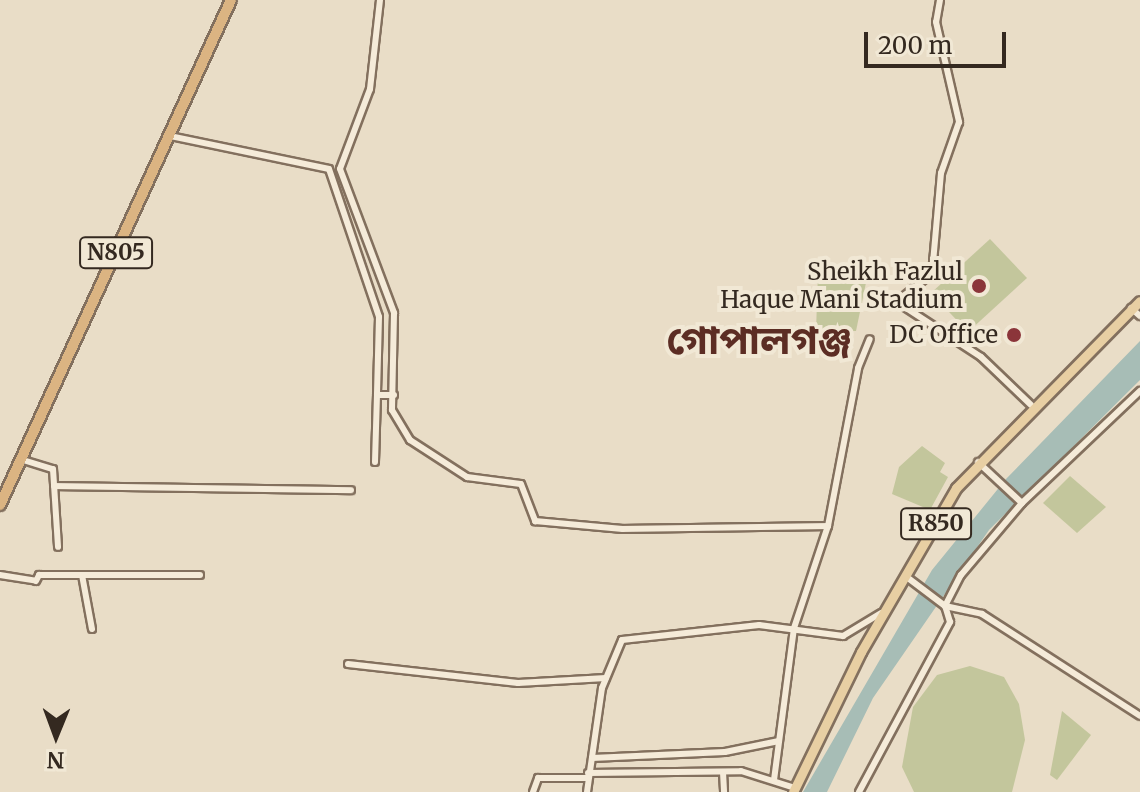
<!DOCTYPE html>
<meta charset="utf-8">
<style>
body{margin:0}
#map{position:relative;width:1140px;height:792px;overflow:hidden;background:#e9ddc7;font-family:Merriweather,"Noto Sans Bengali",serif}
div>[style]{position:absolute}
.green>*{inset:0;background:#c3c69c}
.water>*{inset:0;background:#a7bdb6}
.roads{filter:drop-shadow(2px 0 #83705e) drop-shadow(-2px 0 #83705e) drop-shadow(0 2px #83705e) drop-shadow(0 -2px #83705e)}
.minor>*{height:6px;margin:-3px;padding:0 3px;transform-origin:3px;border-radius:3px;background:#f5ebd9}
.primary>*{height:9px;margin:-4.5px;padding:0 4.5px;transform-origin:4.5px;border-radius:4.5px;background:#e8cfa3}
.trunk>*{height:10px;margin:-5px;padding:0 5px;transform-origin:5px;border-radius:5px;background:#dbb482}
.dots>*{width:22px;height:22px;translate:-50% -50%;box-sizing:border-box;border:4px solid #f1e8d5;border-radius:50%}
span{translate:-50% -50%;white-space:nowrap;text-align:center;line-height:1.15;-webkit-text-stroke:8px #f1e8d5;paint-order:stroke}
.shield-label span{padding:2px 6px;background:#f1e8d5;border:2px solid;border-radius:6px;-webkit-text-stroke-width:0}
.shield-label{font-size:22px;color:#342920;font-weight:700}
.poi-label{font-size:24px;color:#342920}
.right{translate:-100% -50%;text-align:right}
.town-label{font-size:40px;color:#5c2d24;font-weight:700}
.north{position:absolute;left:16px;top:696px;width:80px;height:80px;-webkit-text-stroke:6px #f1e8d5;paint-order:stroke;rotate:181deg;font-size:22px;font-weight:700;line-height:32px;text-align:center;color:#342920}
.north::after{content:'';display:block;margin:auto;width:28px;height:36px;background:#342920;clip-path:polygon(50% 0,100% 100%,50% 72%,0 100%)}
.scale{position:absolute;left:864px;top:32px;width:142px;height:36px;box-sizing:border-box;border:4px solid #342920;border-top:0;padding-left:10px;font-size:24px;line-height:28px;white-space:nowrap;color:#342920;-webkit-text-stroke:6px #f1e8d5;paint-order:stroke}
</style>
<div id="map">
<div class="green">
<i style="clip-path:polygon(990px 239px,1027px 278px,968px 332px,931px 293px)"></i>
<i style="clip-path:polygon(818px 273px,868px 273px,856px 331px,816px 331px)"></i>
<i style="clip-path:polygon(922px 446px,945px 463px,940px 472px,948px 477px,930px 510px,892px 494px,899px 467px)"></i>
<i style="clip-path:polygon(1070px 476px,1106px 507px,1077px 533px,1043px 503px)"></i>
<i style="clip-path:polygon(970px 666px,1004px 677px,1019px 704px,1025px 740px,1012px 792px,914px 792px,902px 767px,913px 707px,937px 675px)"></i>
<i style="clip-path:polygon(1062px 711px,1091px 735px,1057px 780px,1050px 775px)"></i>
</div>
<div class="water">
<i style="clip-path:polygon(1140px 341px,1140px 380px,989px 530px,873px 698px,827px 792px,803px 792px,932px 570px,1006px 479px)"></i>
</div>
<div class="roads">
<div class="minor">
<i style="left:380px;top:0;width:90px;rotate:96.4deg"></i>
<i style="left:370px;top:89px;width:85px;rotate:110.6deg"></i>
<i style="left:340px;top:169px;width:154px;rotate:69.4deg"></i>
<i style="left:394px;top:313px;width:97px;rotate:91.2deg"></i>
<i style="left:392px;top:410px;width:35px;rotate:59deg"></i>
<i style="left:410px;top:440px;width:68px;rotate:33deg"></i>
<i style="left:467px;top:477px;width:54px;rotate:7.4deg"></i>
<i style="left:521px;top:484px;width:40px;rotate:69deg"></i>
<i style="left:535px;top:521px;width:88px;rotate:5.2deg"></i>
<i style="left:623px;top:529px;width:205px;rotate:-0.8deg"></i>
<i style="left:940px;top:0;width:22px;rotate:100deg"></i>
<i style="left:936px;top:22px;width:103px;rotate:77deg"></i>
<i style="left:959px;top:122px;width:54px;rotate:109.4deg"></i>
<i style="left:941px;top:173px;width:100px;rotate:95.1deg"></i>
<i style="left:932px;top:273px;width:45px;rotate:140.4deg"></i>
<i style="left:897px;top:302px;width:100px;rotate:33.2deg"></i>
<i style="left:981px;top:357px;width:69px;rotate:43.8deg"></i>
<i style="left:170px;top:136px;width:162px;rotate:11.7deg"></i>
<i style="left:329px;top:169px;width:156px;rotate:71.3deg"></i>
<i style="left:379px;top:317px;width:78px;rotate:91.5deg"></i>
<i style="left:377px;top:395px;width:17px"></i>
<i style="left:1131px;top:308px;width:12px;rotate:42deg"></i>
<i style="left:23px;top:460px;width:31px;rotate:17deg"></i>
<i style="left:53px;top:469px;width:78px;rotate:86.3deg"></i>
<i style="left:375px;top:462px;width:67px;rotate:-88.3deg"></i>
<i style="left:978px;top:462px;width:60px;rotate:43deg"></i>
<i style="left:54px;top:486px;width:297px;rotate:0.8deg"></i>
<i style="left:0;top:575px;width:36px;rotate:9deg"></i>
<i style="left:36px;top:581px;width:7px;rotate:-63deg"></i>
<i style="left:39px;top:575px;width:161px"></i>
<i style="left:82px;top:575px;width:55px;rotate:79.5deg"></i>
<i style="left:908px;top:578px;width:46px;rotate:37.1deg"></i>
<i style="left:945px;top:606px;width:38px;rotate:12deg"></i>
<i style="left:982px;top:614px;width:188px;rotate:32.8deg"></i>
<i style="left:348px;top:664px;width:171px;rotate:6.4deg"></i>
<i style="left:518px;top:683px;width:88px;rotate:-3.3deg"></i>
<i style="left:592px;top:758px;width:133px;rotate:-2.6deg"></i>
<i style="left:725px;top:752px;width:55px;rotate:-11.5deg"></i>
<i style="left:723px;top:772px;width:20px;rotate:87deg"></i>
<i style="left:588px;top:773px;width:153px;rotate:-0.7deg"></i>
<i style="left:741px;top:771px;width:57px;rotate:17.5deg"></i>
<i style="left:774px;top:780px;width:153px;rotate:-82.5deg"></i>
<i style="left:794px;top:628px;width:108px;rotate:-71.6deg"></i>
<i style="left:828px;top:526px;width:161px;rotate:-79.2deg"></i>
<i style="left:858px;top:368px;width:31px;rotate:-68deg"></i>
<i style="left:533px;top:792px;width:15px;rotate:-70deg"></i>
<i style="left:538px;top:778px;width:50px"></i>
<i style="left:587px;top:792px;width:105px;rotate:-81.8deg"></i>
<i style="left:602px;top:688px;width:52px;rotate:-67.4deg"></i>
<i style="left:622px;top:640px;width:138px;rotate:-6.2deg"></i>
<i style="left:759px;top:625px;width:85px;rotate:7.5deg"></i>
<i style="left:843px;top:636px;width:44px;rotate:-31.2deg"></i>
<i style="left:859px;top:792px;width:193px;rotate:-61.8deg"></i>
<i style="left:950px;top:622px;width:17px;rotate:-107deg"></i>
<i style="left:945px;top:606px;width:35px;rotate:-63deg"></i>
<i style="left:961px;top:575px;width:94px;rotate:-49.7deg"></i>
<i style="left:1022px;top:503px;width:163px;rotate:-43.5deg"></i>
</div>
<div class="primary">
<i style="left:793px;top:792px;width:156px;rotate:-64.1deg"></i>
<i style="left:861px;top:652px;width:190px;rotate:-59.9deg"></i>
<i style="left:956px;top:488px;width:262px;rotate:-45.5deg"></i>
</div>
<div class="trunk">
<i style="left:0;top:505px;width:555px;rotate:-65.42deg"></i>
</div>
</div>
<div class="dots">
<i style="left:979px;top:286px;background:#8b353a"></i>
<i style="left:1014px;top:335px;background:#8b353a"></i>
</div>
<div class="shield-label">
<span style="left:116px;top:253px">N805</span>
<span style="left:936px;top:524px">R850</span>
</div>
<div class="poi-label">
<span class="right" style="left:963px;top:286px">Sheikh Fazlul<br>Haque Mani Stadium</span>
<span class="right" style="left:998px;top:335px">DC Office</span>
</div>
<div class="town-label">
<span style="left:759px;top:340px">গোপালগঞ্জ</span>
</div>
<div class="north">N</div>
<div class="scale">200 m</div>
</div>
